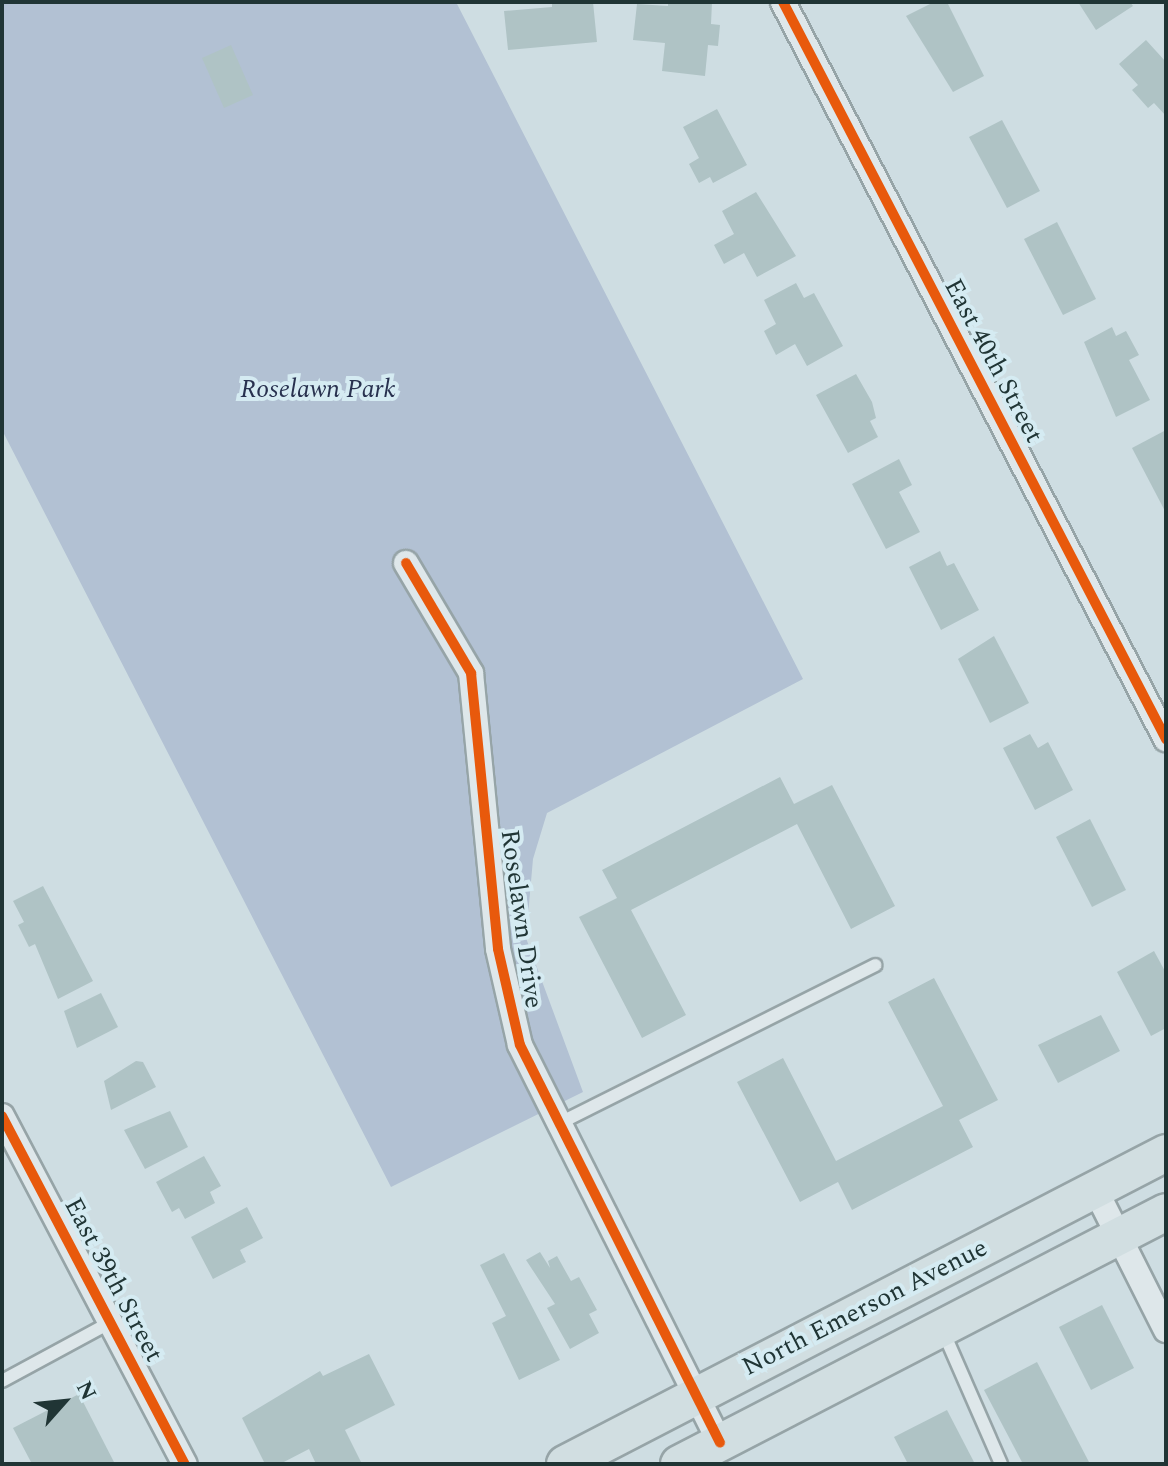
<!DOCTYPE html>
<style>
body{margin:0}
#map{position:relative;width:1168px;height:1466px;overflow:hidden;background:#cedde2;font-family:Spectral,serif}
div>[style]{position:absolute}
.green>*{inset:0;background:#b2c1d3}
.building>*{inset:0;background:#afc3c5}
.roads{filter:drop-shadow(2px 0 #96a4a7) drop-shadow(-2px 0 #96a4a7) drop-shadow(0 2px #96a4a7) drop-shadow(0 -2px #96a4a7)}
.lane>*{height:12px;margin:-6px;padding:0 6px;transform-origin:6px;border-radius:6px;background:#dee7ea}
.street>*{height:24px;margin:-12px;padding:0 12px;transform-origin:12px;border-radius:12px;background:#dee7ea}
.primary>*{height:36px;margin:-18px;padding:0 18px;transform-origin:18px;border-radius:18px;background:#d1dee1}
.cycleway>*{height:10px;margin:-5px;padding:0 5px;transform-origin:5px;border-radius:5px;background:#e8590c}
span{translate:-50% -50%;white-space:nowrap;text-align:center;line-height:1.15;-webkit-text-stroke:8px #d5ebf2;paint-order:stroke}
.street-label{font-size:26px;color:#203535}
.park-label{font-size:26px;color:#28314f;font-style:italic}
.frame{position:absolute;inset:0;border:4px solid #203535;pointer-events:none}
.north{position:absolute;left:24px;top:1362px;width:80px;height:80px;-webkit-text-stroke:6px #d5ebf2;paint-order:stroke;rotate:63deg;font-size:22px;font-weight:700;line-height:32px;text-align:center;color:#203535}
.north::after{content:'';display:block;margin:auto;width:28px;height:36px;background:#203535;clip-path:polygon(50% 0,100% 100%,50% 72%,0 100%)}
</style>
<div id="map">
<div class="green">
<i style="clip-path:polygon(2px 2px,456px 2px,803px 679px,547px 813px,533px 859px,526px 938px,583px 1092px,391px 1187px,2px 430px)"></i>
</div>
<div class="building">
<i style="clip-path:polygon(552px 2px,593px 2px,597px 42px,508px 50px,504px 11px,552px 7px)"></i>
<i style="clip-path:polygon(668px 2px,712px 2px,711px 24px,720px 25px,718px 46px,708px 45px,705px 76px,662px 71px,665px 43px,633px 40px,637px 4px,668px 6px)"></i>
<i style="clip-path:polygon(934px 2px,947px 2px,984px 76px,953px 92px,906px 16px)"></i>
<i style="clip-path:polygon(1078px 2px,1130px 2px,1133px 6px,1096px 30px)"></i>
<i style="clip-path:polygon(1146px 40px,1166px 62px,1166px 116px,1154px 103px,1148px 108px,1132px 90px,1138px 85px,1119px 64px)"></i>
<i style="clip-path:polygon(231px 45px,253px 95px,224px 108px,202px 58px)"></i>
<i style="clip-path:polygon(717px 109px,747px 165px,713px 183px,710px 177px,699px 183px,689px 164px,699px 158px,683px 127px)"></i>
<i style="clip-path:polygon(1002px 120px,1040px 191px,1007px 208px,969px 137px)"></i>
<i style="clip-path:polygon(756px 192px,796px 256px,757px 277px,744px 253px,724px 264px,714px 245px,734px 234px,722px 211px)"></i>
<i style="clip-path:polygon(1057px 222px,1096px 299px,1063px 315px,1024px 239px)"></i>
<i style="clip-path:polygon(796px 283px,804px 298px,814px 293px,843px 346px,807px 366px,795px 344px,776px 355px,764px 331px,776px 324px,764px 300px)"></i>
<i style="clip-path:polygon(1112px 327px,1116px 336px,1126px 331px,1139px 355px,1129px 360px,1150px 400px,1116px 417px,1084px 342px)"></i>
<i style="clip-path:polygon(856px 374px,872px 402px,876px 418px,870px 421px,878px 437px,848px 453px,816px 395px)"></i>
<i style="clip-path:polygon(1166px 430px,1166px 513px,1132px 448px)"></i>
<i style="clip-path:polygon(899px 459px,912px 485px,899px 492px,920px 532px,886px 549px,852px 484px)"></i>
<i style="clip-path:polygon(940px 551px,947px 566px,954px 563px,979px 610px,941px 630px,909px 567px)"></i>
<i style="clip-path:polygon(994px 636px,1029px 703px,990px 723px,958px 659px)"></i>
<i style="clip-path:polygon(1030px 734px,1038px 748px,1048px 742px,1073px 790px,1035px 810px,1003px 748px)"></i>
<i style="clip-path:polygon(780px 777px,794px 804px,832px 785px,895px 906px,851px 929px,797px 824px,631px 910px,686px 1015px,642px 1038px,579px 917px,617px 898px,602px 870px)"></i>
<i style="clip-path:polygon(1090px 819px,1126px 890px,1092px 907px,1056px 837px)"></i>
<i style="clip-path:polygon(43px 886px,93px 981px,58px 999px,35px 944px,29px 947px,18px 925px,24px 922px,13px 901px)"></i>
<i style="clip-path:polygon(1154px 951px,1166px 973px,1166px 1028px,1151px 1036px,1117px 972px)"></i>
<i style="clip-path:polygon(934px 978px,998px 1100px,959px 1120px,973px 1147px,852px 1210px,838px 1182px,800px 1202px,737px 1082px,783px 1058px,836px 1161px,943px 1106px,888px 1002px)"></i>
<i style="clip-path:polygon(101px 993px,118px 1027px,77px 1048px,64px 1011px)"></i>
<i style="clip-path:polygon(1101px 1015px,1120px 1051px,1058px 1083px,1038px 1045px)"></i>
<i style="clip-path:polygon(136px 1061px,143px 1062px,156px 1087px,111px 1110px,104px 1081px)"></i>
<i style="clip-path:polygon(170px 1111px,188px 1147px,145px 1169px,124px 1130px)"></i>
<i style="clip-path:polygon(204px 1156px,221px 1186px,210px 1192px,215px 1203px,185px 1219px,179px 1208px,172px 1212px,156px 1182px)"></i>
<i style="clip-path:polygon(247px 1207px,263px 1238px,240px 1250px,246px 1262px,213px 1279px,191px 1237px)"></i>
<i style="clip-path:polygon(540px 1252px,550px 1268px,548px 1261px,557px 1256px,571px 1281px,579px 1277px,597px 1310px,589px 1314px,599px 1333px,570px 1349px,547px 1308px,555px 1304px,526px 1260px)"></i>
<i style="clip-path:polygon(504px 1253px,560px 1360px,519px 1380px,492px 1323px,506px 1316px,480px 1265px)"></i>
<i style="clip-path:polygon(1102px 1305px,1134px 1368px,1091px 1390px,1059px 1327px)"></i>
<i style="clip-path:polygon(369px 1354px,395px 1405px,345px 1430px,362px 1464px,316px 1464px,309px 1449px,280px 1464px,265px 1464px,242px 1418px,320px 1371px,323px 1376px)"></i>
<i style="clip-path:polygon(1037px 1362px,1090px 1464px,1023px 1464px,984px 1390px)"></i>
<i style="clip-path:polygon(79px 1394px,115px 1464px,32px 1464px,13px 1428px)"></i>
<i style="clip-path:polygon(947px 1410px,975px 1464px,908px 1464px,894px 1437px)"></i>
</div>
<div class="roads">
<div class="lane">
<i style="left:558px;top:1124px;width:355px;rotate:-26.6deg"></i>
<i style="left:943px;top:1331px;width:145px;rotate:66.4deg"></i>
<i style="left:2px;top:1381px;width:124px;rotate:-28.4deg"></i>
</div>
<div class="street">
<i style="left:783px;top:2px;width:831px;rotate:62.54deg"></i>
<i style="left:406px;top:563px;width:128px;rotate:59.4deg"></i>
<i style="left:471px;top:673px;width:277px;rotate:84.4deg"></i>
<i style="left:498px;top:949px;width:98px;rotate:77.1deg"></i>
<i style="left:520px;top:1045px;width:445px;rotate:63.3deg"></i>
<i style="left:2px;top:1116px;width:393px;rotate:62.3deg"></i>
<i style="left:1095px;top:1189px;width:158px;rotate:63.3deg"></i>
</div>
<div class="primary">
<i style="left:565px;top:1464px;width:677px;rotate:-27.36deg"></i>
<i style="left:679px;top:1464px;width:548px;rotate:-27.36deg"></i>
</div>
</div>
<div class="cycleway">
<i style="left:783px;top:2px;width:831px;rotate:62.54deg"></i>
<i style="left:406px;top:563px;width:128px;rotate:59.4deg"></i>
<i style="left:471px;top:673px;width:277px;rotate:84.4deg"></i>
<i style="left:498px;top:949px;width:98px;rotate:77.1deg"></i>
<i style="left:520px;top:1045px;width:445px;rotate:63.3deg"></i>
<i style="left:2px;top:1116px;width:393px;rotate:62.3deg"></i>
</div>
<div class="street-label">
<span style="left:993px;top:361px;rotate:62deg">East 40th Street</span>
<span style="left:521px;top:919px;rotate:82deg">Roselawn Drive</span>
<span style="left:113px;top:1280px;rotate:62deg">East 39th Street</span>
<span style="left:865px;top:1308px;rotate:-27deg">North Emerson Avenue</span>
</div>
<div class="park-label">
<span style="left:318px;top:390px">Roselawn Park</span>
</div>
<div class="frame"></div>
<div class="north">N</div>
</div>
